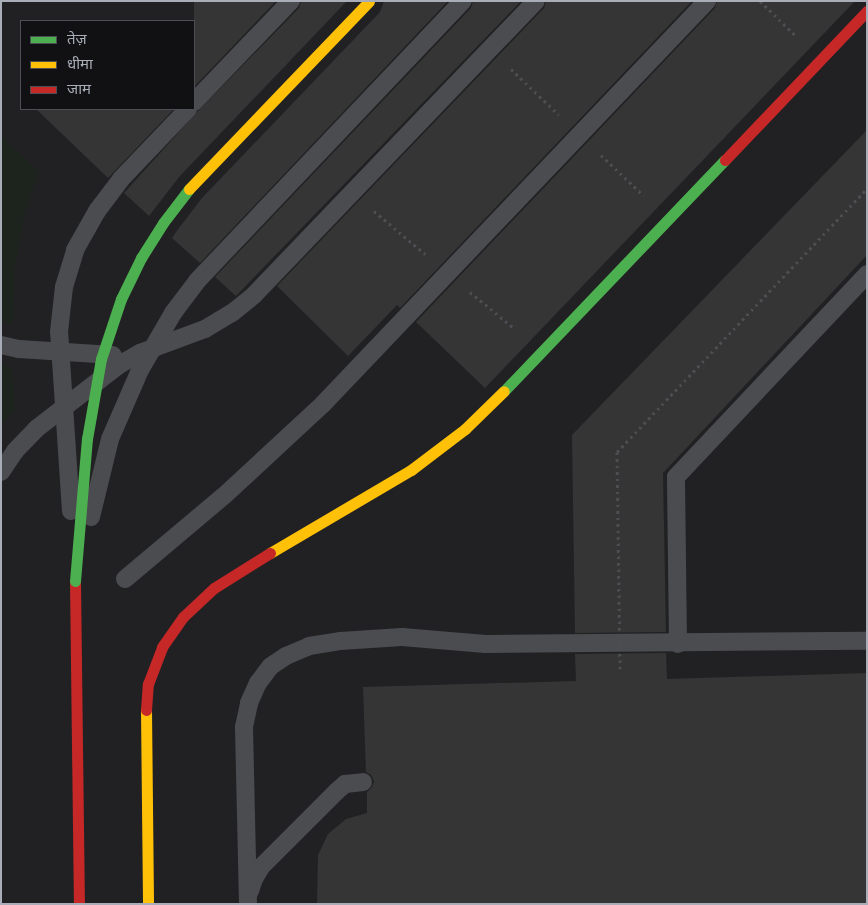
<!DOCTYPE html>
<meta charset="utf-8">
<style>
body{margin:0}
#map{position:relative;width:868px;height:905px;overflow:hidden;background:#171717;font-family:"DejaVu Sans","Noto Sans Devanagari",sans-serif}
div>[style]{position:absolute}
.built>*{inset:0;background:#212123}
.green>*{inset:0;background:#1d241e}
.building>*{inset:0;background:#353536}
.path>*{height:3px;margin-top:-1.5px;transform-origin:0;background:repeating-linear-gradient(90deg,#4d4e52 0 2.5px,transparent 0 6.5px)}
.lane>*{height:18px;margin:-9px;padding:0 9px;transform-origin:9px;border-radius:9px;background:#4b4c50}
.fast>*{height:11px;margin:-5.5px;padding:0 5.5px;transform-origin:5.5px;border-radius:5.5px;background:#4caf50}
.slow>*{height:11px;margin:-5.5px;padding:0 5.5px;transform-origin:5.5px;border-radius:5.5px;background:#ffc107}
.jam>*{height:11px;margin:-5.5px;padding:0 5.5px;transform-origin:5.5px;border-radius:5.5px;background:#c62828}
.path-bridge>*{height:3px;margin-top:-1.5px;transform-origin:0;background:repeating-linear-gradient(90deg,#4d4e52 0 2.5px,transparent 0 6.5px)}
.lane-bridge>*{height:18px;margin:-9px;padding:0 9px;transform-origin:9px;border-radius:9px;background:#4b4c50}
.fast-bridge>*{height:11px;margin:-5.5px;padding:0 5.5px;transform-origin:5.5px;border-radius:5.5px;background:#4caf50}
.slow-bridge>*{height:11px;margin:-5.5px;padding:0 5.5px;transform-origin:5.5px;border-radius:5.5px;background:#ffc107}
span{translate:-50% -50%;white-space:nowrap;text-align:center;line-height:1.15;-webkit-text-stroke:4.5px #111113;paint-order:stroke}
.frame{position:absolute;inset:0;border:2px solid #a8adb8;pointer-events:none}
.legend{position:absolute;left:20px;top:20px;width:175px;height:90px;box-sizing:border-box;background:#111113;border:1px solid #4d4f55;margin:0;padding:6px 9px;list-style:none;font-size:15px;color:#a8adb8}
.legend li{display:flex;align-items:center;gap:10px;height:25px}
.legend b{width:25px;border:1px solid #4d4f55}
</style>
<div id="map">
<div class="built">
<i style="clip-path:polygon(evenodd,1px 1px,867px 1px,867px 904px,1px 904px,1px 1px,21px 21px,194px 21px,194px 109px,21px 109px,21px 21px)"></i>
</div>
<div class="green">
<i style="clip-path:polygon(1px 136px,39px 172px,25px 213px,14px 273px,13px 325px,1px 321px)"></i>
<i style="clip-path:polygon(1px 365px,12px 369px,15px 410px,1px 428px)"></i>
</div>
<div class="building">
<i style="clip-path:polygon(194px 1px,276px 1px,194px 87px)"></i>
<i style="clip-path:polygon(301px 1px,347px 1px,179px 177px,149px 216px,124px 193px,198px 111px,299px 8px)"></i>
<i style="clip-path:polygon(384px 1px,448px 1px,200px 263px,172px 238px,176px 232px,202px 198px,380px 12px)"></i>
<i style="clip-path:polygon(473px 1px,521px 1px,236px 296px,215px 277px,471px 8px)"></i>
<i style="clip-path:polygon(546px 1px,692px 1px,400px 308px,397px 305px,348px 356px,277px 286px,544px 8px)"></i>
<i style="clip-path:polygon(717px 1px,855px 1px,485px 388px,416px 322px,715px 8px)"></i>
<i style="clip-path:polygon(36px 109px,174px 109px,108px 178px)"></i>
<i style="clip-path:polygon(867px 130px,867px 255px,663px 473px,666px 632px,575px 633px,572px 435px)"></i>
<i style="clip-path:polygon(666px 653px,667px 679px,867px 673px,867px 904px,317px 904px,318px 855px,328px 834px,346px 819px,367px 813px,367px 792px,372px 787px,374px 781px,371px 775px,366px 772px,363px 687px,576px 681px,575px 654px)"></i>
</div>
<div class="path">
<i style="left:760px;top:1px;width:50px;rotate:44.2deg"></i>
<i style="left:511px;top:69px;width:66px;rotate:43.8deg"></i>
<i style="left:601px;top:155px;width:59px;rotate:43.6deg"></i>
<i style="left:374px;top:211px;width:67px;rotate:40.1deg"></i>
<i style="left:470px;top:292px;width:58px;rotate:39.4deg"></i>
</div>
<div class="lane">
<i style="left:1px;top:345px;width:18px;rotate:13deg"></i>
<i style="left:19px;top:349px;width:94px;rotate:3.7deg"></i>
<i style="left:1px;top:472px;width:25px;rotate:-56deg"></i>
<i style="left:15px;top:451px;width:30px;rotate:-46deg"></i>
<i style="left:36px;top:429px;width:105px;rotate:-37.6deg"></i>
<i style="left:119px;top:365px;width:24px;rotate:-30deg"></i>
<i style="left:140px;top:353px;width:69px;rotate:-20.3deg"></i>
<i style="left:205px;top:329px;width:31px;rotate:-31deg"></i>
<i style="left:232px;top:313px;width:28px;rotate:-39deg"></i>
<i style="left:254px;top:295px;width:407px;rotate:-46.2deg"></i>
<i style="left:125px;top:579px;width:133px;rotate:-40.1deg"></i>
<i style="left:227px;top:493px;width:131px;rotate:-42.8deg"></i>
<i style="left:323px;top:404px;width:557px;rotate:-46.38deg"></i>
<i style="left:678px;top:644px;width:167px;rotate:-90.7deg"></i>
<i style="left:676px;top:477px;width:279px;rotate:-46.7deg"></i>
<i style="left:250px;top:891px;width:13px;rotate:-72deg"></i>
<i style="left:254px;top:879px;width:14px;rotate:-60deg"></i>
<i style="left:261px;top:867px;width:107px;rotate:-45deg"></i>
<i style="left:337px;top:791px;width:11px;rotate:-41deg"></i>
<i style="left:345px;top:784px;width:18px;rotate:-6deg"></i>
<i style="left:248px;top:904px;width:177px;rotate:-91.3deg"></i>
<i style="left:244px;top:727px;width:25px;rotate:-78deg"></i>
<i style="left:249px;top:703px;width:22px;rotate:-66deg"></i>
<i style="left:258px;top:683px;width:21px;rotate:-53deg"></i>
<i style="left:271px;top:666px;width:18px;rotate:-34deg"></i>
<i style="left:286px;top:656px;width:25px;rotate:-23deg"></i>
<i style="left:309px;top:646px;width:31px;rotate:-9deg"></i>
<i style="left:340px;top:641px;width:62px;rotate:-3.7deg"></i>
<i style="left:402px;top:637px;width:84px;rotate:4.8deg"></i>
<i style="left:486px;top:644px;width:381px;rotate:-0.5deg"></i>
</div>
<div class="fast">
<i style="left:504px;top:391px;width:320px;rotate:-46.3deg"></i>
</div>
<div class="slow">
<i style="left:270px;top:553px;width:164px;rotate:-30.5deg"></i>
<i style="left:411px;top:470px;width:68px;rotate:-37.2deg"></i>
<i style="left:465px;top:429px;width:54px;rotate:-44.3deg"></i>
<i style="left:146px;top:710px;width:194px;rotate:89.4deg"></i>
</div>
<div class="jam">
<i style="left:725px;top:160px;width:206px;rotate:-46.4deg"></i>
<i style="left:75px;top:581px;width:323px;rotate:89.3deg"></i>
<i style="left:146px;top:710px;width:26px;rotate:-86deg"></i>
<i style="left:148px;top:684px;width:40px;rotate:-69deg"></i>
<i style="left:162px;top:647px;width:37px;rotate:-55deg"></i>
<i style="left:183px;top:617px;width:42px;rotate:-43.1deg"></i>
<i style="left:214px;top:588px;width:66px;rotate:-32deg"></i>
</div>
<div class="path-bridge">
<i style="left:620px;top:669px;width:217px;rotate:-90.8deg"></i>
<i style="left:617px;top:452px;width:363px;rotate:-46.5deg"></i>
</div>
<div class="lane-bridge">
<i style="left:194px;top:102px;width:140px;rotate:-46.2deg"></i>
<i style="left:71px;top:511px;width:179px;rotate:-93.8deg"></i>
<i style="left:59px;top:332px;width:45px;rotate:-83.7deg"></i>
<i style="left:64px;top:287px;width:39px;rotate:-73deg"></i>
<i style="left:75px;top:250px;width:45px;rotate:-60.6deg"></i>
<i style="left:97px;top:211px;width:40px;rotate:-53deg"></i>
<i style="left:121px;top:179px;width:97px;rotate:-46.3deg"></i>
<i style="left:91px;top:517px;width:80px;rotate:-76.3deg"></i>
<i style="left:110px;top:439px;width:75px;rotate:-66.5deg"></i>
<i style="left:140px;top:370px;width:66px;rotate:-59.9deg"></i>
<i style="left:173px;top:313px;width:40px;rotate:-53deg"></i>
<i style="left:197px;top:281px;width:386px;rotate:-46.5deg"></i>
</div>
<div class="fast-bridge">
<i style="left:75px;top:581px;width:143px;rotate:-85.2deg"></i>
<i style="left:87px;top:439px;width:81px;rotate:-80.1deg"></i>
<i style="left:101px;top:359px;width:63px;rotate:-71.6deg"></i>
<i style="left:121px;top:299px;width:46px;rotate:-64deg"></i>
<i style="left:141px;top:258px;width:41px;rotate:-57.8deg"></i>
<i style="left:163px;top:223px;width:43px;rotate:-52.6deg"></i>
</div>
<div class="slow-bridge">
<i style="left:189px;top:189px;width:260px;rotate:-46.2deg"></i>
</div>
<div class="frame"></div>
<ul class="legend">
<li><b style="height:6px;background:#4caf50"></b>तेज़</li>
<li><b style="height:6px;background:#ffc107"></b>धीमा</li>
<li><b style="height:6px;background:#c62828"></b>जाम</li>
</ul>
</div>
